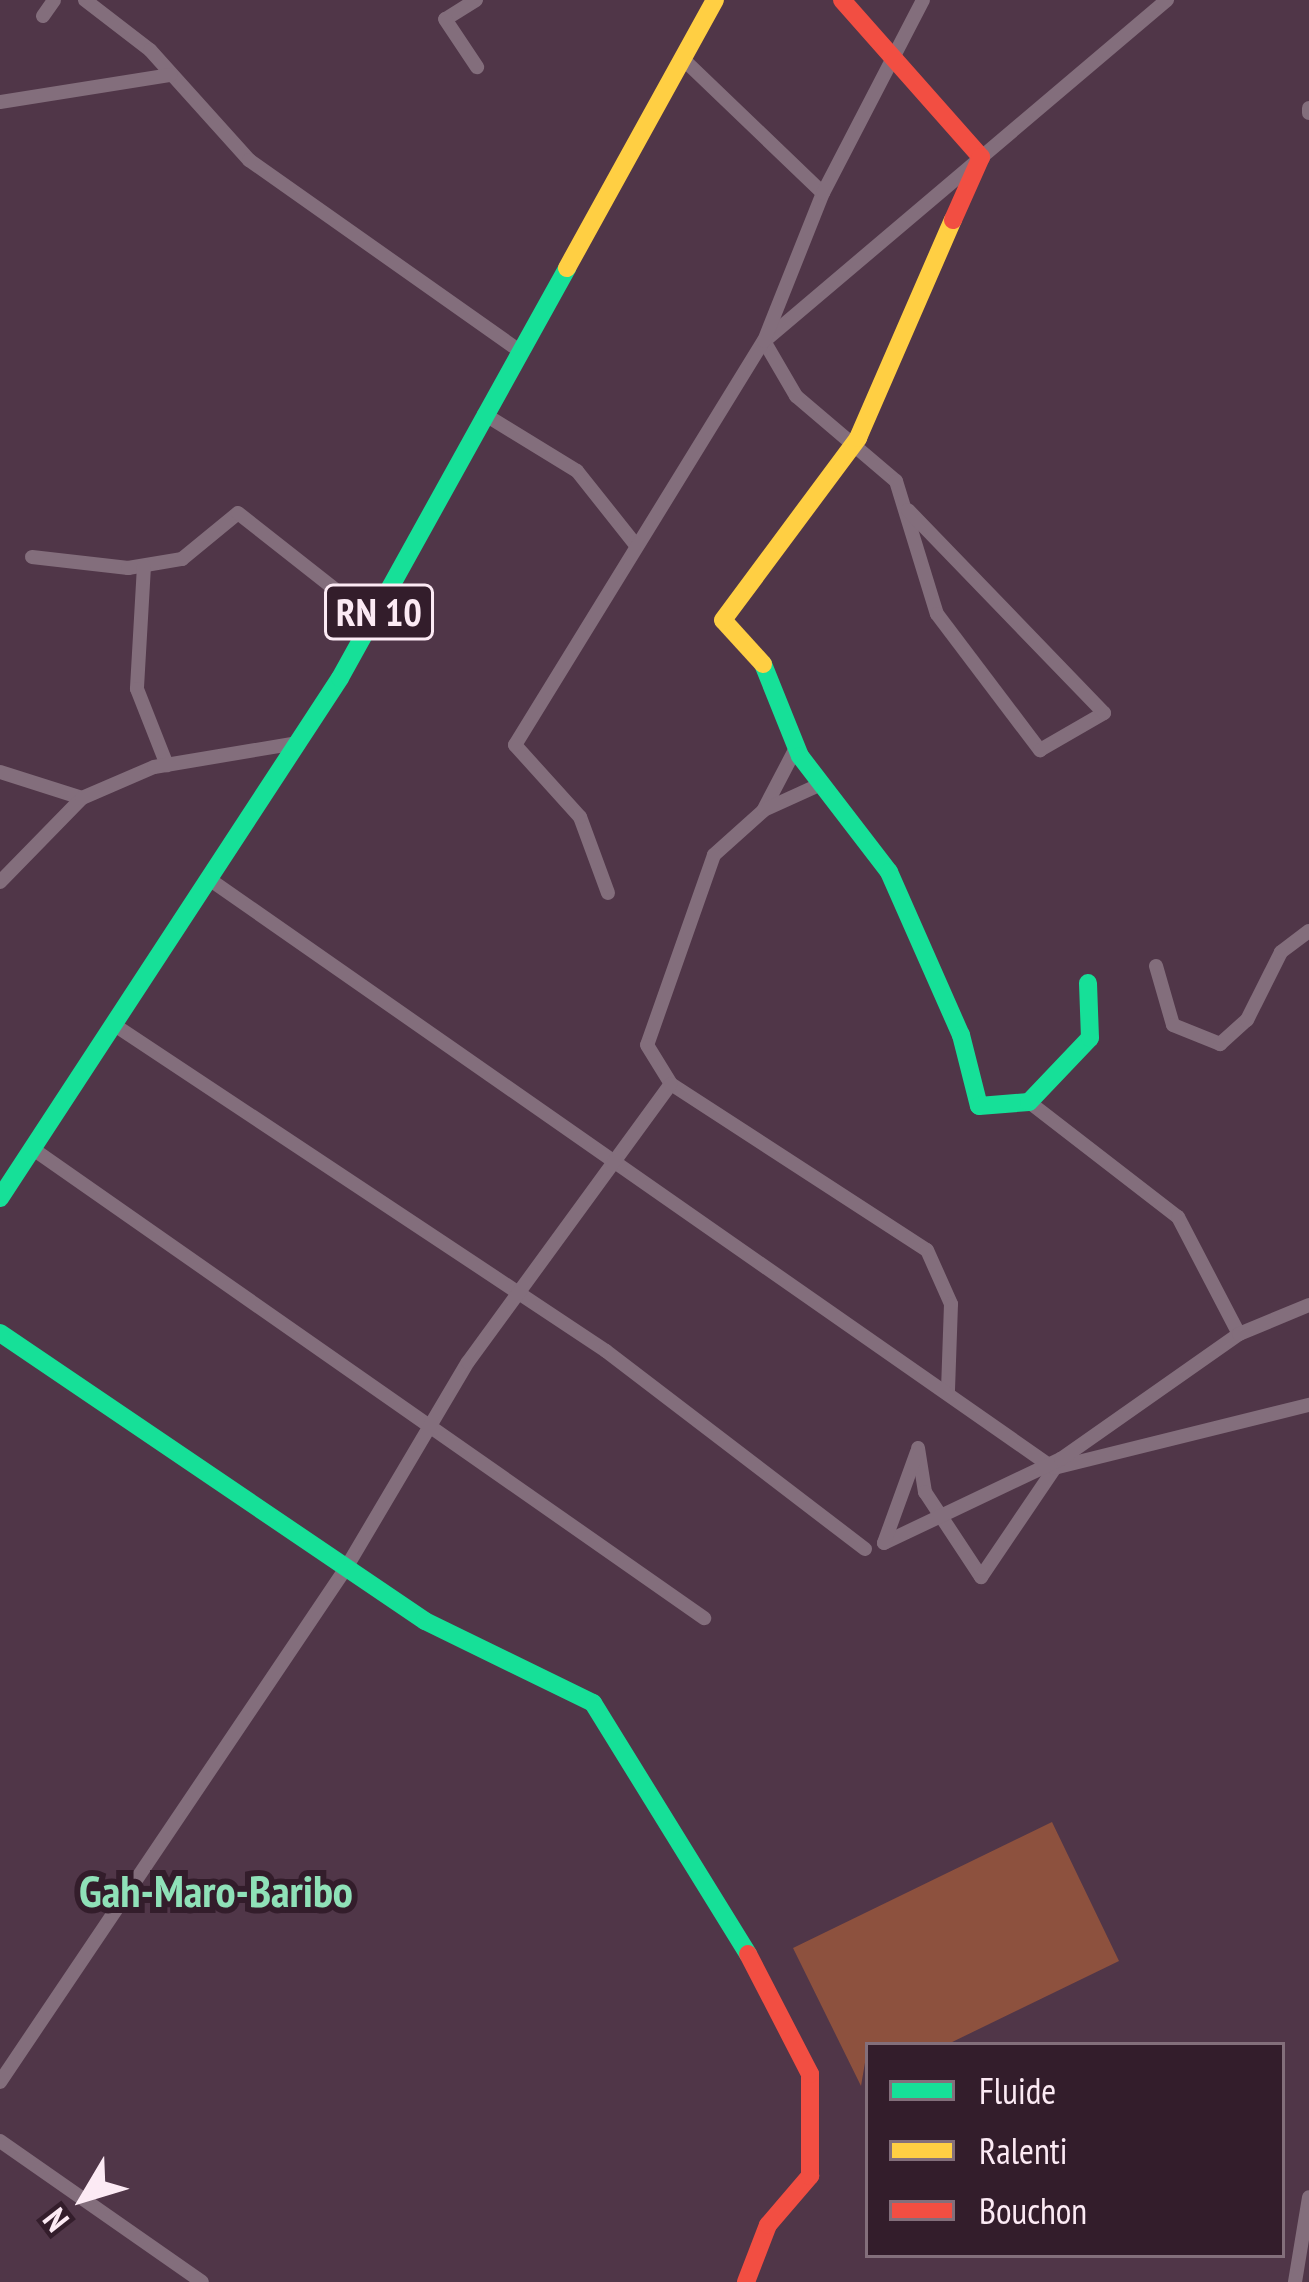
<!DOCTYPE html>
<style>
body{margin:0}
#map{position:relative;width:1309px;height:2282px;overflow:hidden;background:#503648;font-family:"PT Sans Narrow",sans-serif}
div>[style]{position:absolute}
.green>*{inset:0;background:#8d513e}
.street>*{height:14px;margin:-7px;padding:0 7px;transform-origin:7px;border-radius:7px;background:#836e7c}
.fast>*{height:18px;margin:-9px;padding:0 9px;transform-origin:9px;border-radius:9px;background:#16e098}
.slow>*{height:18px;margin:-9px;padding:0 9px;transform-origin:9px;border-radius:9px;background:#ffcf43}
.jam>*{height:18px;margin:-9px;padding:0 9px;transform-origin:9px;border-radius:9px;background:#f24e42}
span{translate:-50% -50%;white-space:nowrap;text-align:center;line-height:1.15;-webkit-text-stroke:12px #331d2b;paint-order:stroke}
.shield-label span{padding:3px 9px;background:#331d2b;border:3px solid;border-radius:9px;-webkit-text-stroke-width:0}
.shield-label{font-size:39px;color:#fceaf4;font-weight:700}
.neighbourhood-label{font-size:45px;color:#8fe1b8;font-weight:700}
.legend{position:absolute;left:865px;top:2042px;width:420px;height:216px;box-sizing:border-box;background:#331d2b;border:3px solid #836f7b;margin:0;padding:15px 21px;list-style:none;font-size:36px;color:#fceaf4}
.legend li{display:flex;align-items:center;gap:24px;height:60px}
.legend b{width:60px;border:3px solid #836f7b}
.north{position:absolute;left:24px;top:2138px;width:120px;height:120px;-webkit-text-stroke:9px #331d2b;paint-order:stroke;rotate:232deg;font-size:33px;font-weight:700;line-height:48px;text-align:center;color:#fceaf4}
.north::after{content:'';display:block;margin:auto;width:42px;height:54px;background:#fceaf4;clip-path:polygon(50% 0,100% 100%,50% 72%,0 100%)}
</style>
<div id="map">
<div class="green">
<i style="clip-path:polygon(1052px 1822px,1119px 1961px,946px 2045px,868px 2045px,861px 2086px,793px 1948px)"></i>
</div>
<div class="street">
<i style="left:85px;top:0;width:82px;rotate:37.6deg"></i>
<i style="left:150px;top:50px;width:148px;rotate:48deg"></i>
<i style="left:249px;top:160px;width:333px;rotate:35.2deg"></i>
<i style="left:476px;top:0;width:36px;rotate:148deg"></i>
<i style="left:445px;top:19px;width:58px;rotate:56.3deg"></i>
<i style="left:43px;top:16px;width:19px;rotate:-55deg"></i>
<i style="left:682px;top:58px;width:195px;rotate:43.8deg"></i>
<i style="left:0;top:102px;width:173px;rotate:-9deg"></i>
<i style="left:1309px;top:108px;width:5px;rotate:90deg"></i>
<i style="left:768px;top:338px;width:523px;rotate:-40.27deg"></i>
<i style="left:764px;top:341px;width:64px;rotate:59.8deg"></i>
<i style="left:796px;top:396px;width:131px;rotate:40.4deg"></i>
<i style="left:896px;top:481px;width:139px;rotate:72.9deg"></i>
<i style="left:937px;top:614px;width:171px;rotate:52.9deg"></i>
<i style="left:1040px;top:750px;width:74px;rotate:-30deg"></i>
<i style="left:1104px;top:713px;width:282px;rotate:-134deg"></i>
<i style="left:484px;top:414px;width:109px;rotate:31.5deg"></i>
<i style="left:577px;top:471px;width:93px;rotate:51.5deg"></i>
<i style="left:32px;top:557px;width:97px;rotate:6.5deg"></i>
<i style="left:128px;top:568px;width:55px;rotate:-9.5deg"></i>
<i style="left:182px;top:559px;width:72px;rotate:-39.4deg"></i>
<i style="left:238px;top:513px;width:173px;rotate:38.2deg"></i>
<i style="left:144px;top:566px;width:123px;rotate:93.3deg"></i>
<i style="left:137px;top:689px;width:82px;rotate:68.5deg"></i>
<i style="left:797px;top:746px;width:73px;rotate:117.6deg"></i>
<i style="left:763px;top:811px;width:66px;rotate:138.1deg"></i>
<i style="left:714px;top:855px;width:201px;rotate:109.4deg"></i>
<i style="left:647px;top:1045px;width:46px;rotate:58.4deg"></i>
<i style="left:671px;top:1084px;width:305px;rotate:33deg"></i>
<i style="left:927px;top:1250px;width:59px;rotate:66deg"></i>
<i style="left:951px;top:1304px;width:88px;rotate:92deg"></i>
<i style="left:0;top:772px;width:86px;rotate:17.6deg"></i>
<i style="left:764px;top:810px;width:60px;rotate:-24.4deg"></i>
<i style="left:209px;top:879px;width:1021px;rotate:34.9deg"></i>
<i style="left:0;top:882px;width:117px;rotate:-45.7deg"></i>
<i style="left:82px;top:798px;width:78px;rotate:-23.3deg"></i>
<i style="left:154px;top:767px;width:146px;rotate:-9.5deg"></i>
<i style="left:608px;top:893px;width:81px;rotate:-110.2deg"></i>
<i style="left:580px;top:817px;width:97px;rotate:-132.1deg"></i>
<i style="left:515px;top:745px;width:475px;rotate:-58.4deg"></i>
<i style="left:764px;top:341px;width:159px;rotate:-68.3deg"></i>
<i style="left:823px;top:193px;width:217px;rotate:-62.6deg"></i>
<i style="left:1156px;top:966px;width:61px;rotate:73.9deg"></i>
<i style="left:1173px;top:1025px;width:51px;rotate:22deg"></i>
<i style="left:1220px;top:1044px;width:36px;rotate:-42deg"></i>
<i style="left:1247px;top:1020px;width:76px;rotate:-63.4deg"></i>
<i style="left:1281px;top:952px;width:35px;rotate:-37deg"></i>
<i style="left:116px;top:1026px;width:588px;rotate:33.55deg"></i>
<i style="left:606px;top:1351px;width:326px;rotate:37.4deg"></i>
<i style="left:1029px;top:1102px;width:188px;rotate:37.7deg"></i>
<i style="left:1178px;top:1217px;width:132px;rotate:62.5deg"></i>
<i style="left:33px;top:1149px;width:819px;rotate:34.95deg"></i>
<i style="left:918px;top:1448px;width:45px;rotate:81deg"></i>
<i style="left:925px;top:1492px;width:102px;rotate:56.6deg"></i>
<i style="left:981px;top:1577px;width:143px;rotate:-55.9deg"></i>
<i style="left:1054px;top:1468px;width:263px;rotate:-13.9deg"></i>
<i style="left:884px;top:1543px;width:196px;rotate:-25.4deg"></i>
<i style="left:1061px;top:1459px;width:218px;rotate:-35.1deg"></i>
<i style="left:1239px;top:1334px;width:76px;rotate:-22.5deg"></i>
<i style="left:884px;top:1543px;width:97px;rotate:-70.1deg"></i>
<i style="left:0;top:2082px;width:620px;rotate:-56.05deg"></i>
<i style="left:346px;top:1568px;width:239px;rotate:-59.4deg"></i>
<i style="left:468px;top:1362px;width:344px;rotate:-53.9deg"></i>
<i style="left:0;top:2141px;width:246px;rotate:34.9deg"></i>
<i style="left:1295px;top:2282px;width:86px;rotate:-80.6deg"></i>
</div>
<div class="fast">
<i style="left:763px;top:664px;width:99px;rotate:68.1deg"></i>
<i style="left:800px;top:756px;width:146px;rotate:52.5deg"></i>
<i style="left:889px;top:872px;width:178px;rotate:66.2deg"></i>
<i style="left:961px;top:1035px;width:73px;rotate:75.8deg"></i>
<i style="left:979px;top:1106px;width:50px;rotate:-4.6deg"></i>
<i style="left:1029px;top:1102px;width:88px;rotate:-46.4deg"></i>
<i style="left:1090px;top:1038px;width:55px;rotate:-92.1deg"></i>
<i style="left:0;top:1198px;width:621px;rotate:-56.82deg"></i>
<i style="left:340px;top:678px;width:469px;rotate:-61deg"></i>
<i style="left:0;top:1333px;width:513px;rotate:34.12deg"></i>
<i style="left:425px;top:1621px;width:187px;rotate:26deg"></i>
<i style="left:593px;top:1703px;width:295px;rotate:58.3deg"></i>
</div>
<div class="slow">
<i style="left:567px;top:268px;width:306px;rotate:-61.1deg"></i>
<i style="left:763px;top:664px;width:59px;rotate:-132.3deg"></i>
<i style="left:723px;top:620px;width:227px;rotate:-53.4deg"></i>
<i style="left:858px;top:438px;width:238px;rotate:-66.5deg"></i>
</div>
<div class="jam">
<i style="left:842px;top:0;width:210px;rotate:48.5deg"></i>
<i style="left:981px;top:157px;width:69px;rotate:114deg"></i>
<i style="left:746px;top:2282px;width:61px;rotate:-68.9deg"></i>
<i style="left:768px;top:2225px;width:65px;rotate:-49.4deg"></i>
<i style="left:810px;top:2176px;width:102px;rotate:-90deg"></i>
<i style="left:810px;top:2074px;width:135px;rotate:-117.3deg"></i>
</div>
<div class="shield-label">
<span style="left:379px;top:612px">RN 10</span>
</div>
<div class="neighbourhood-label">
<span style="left:216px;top:1891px">Gah-Maro-Baribo</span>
</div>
<ul class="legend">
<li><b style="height:15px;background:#16e098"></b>Fluide</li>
<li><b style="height:15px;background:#ffcf43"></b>Ralenti</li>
<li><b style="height:15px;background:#f24e42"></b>Bouchon</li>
</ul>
<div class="north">N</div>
</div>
